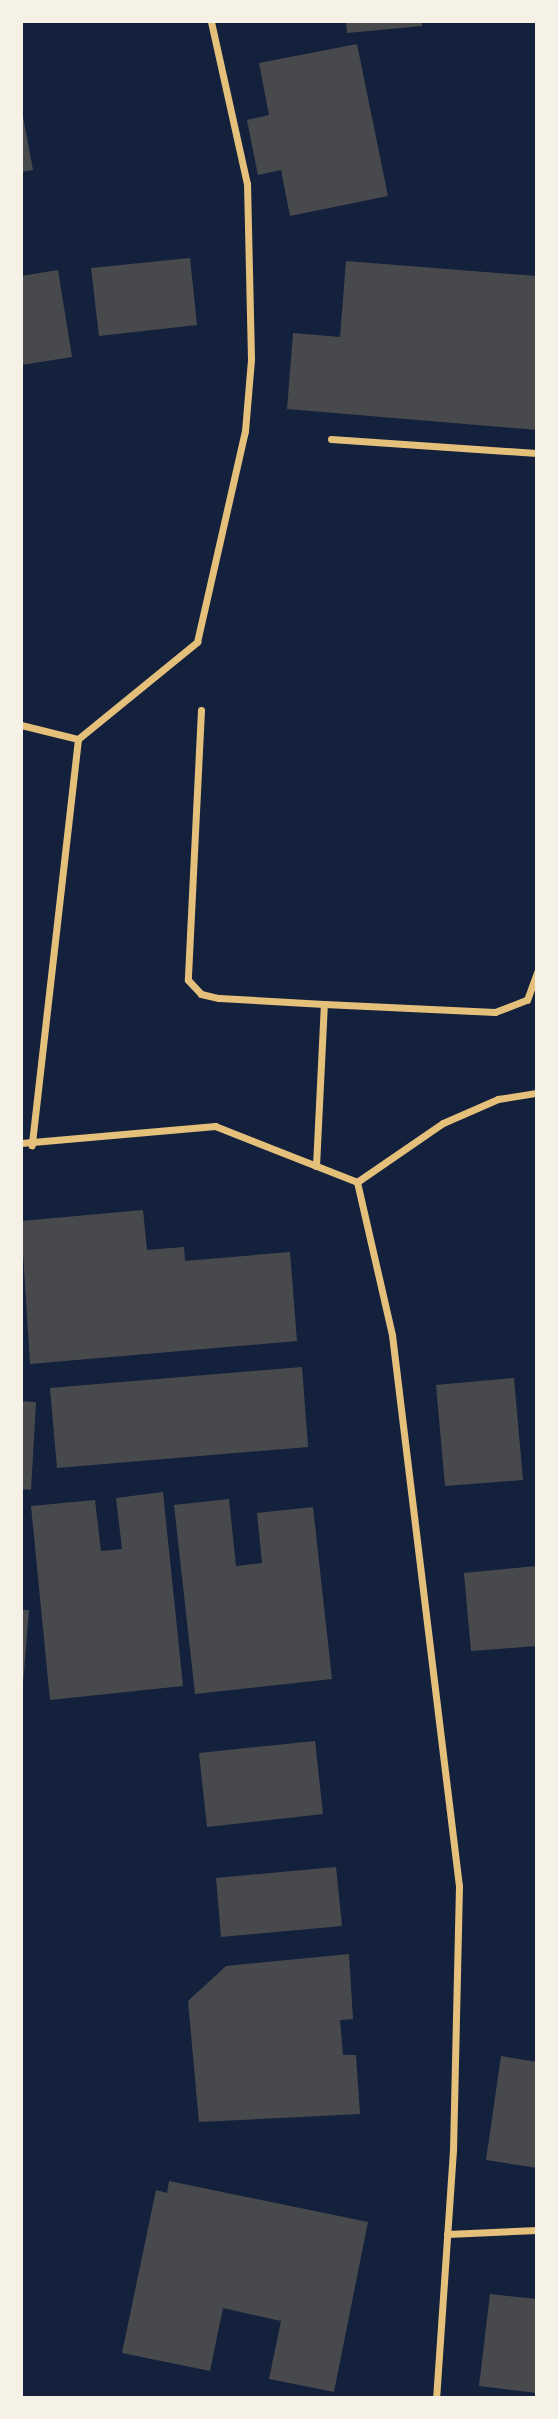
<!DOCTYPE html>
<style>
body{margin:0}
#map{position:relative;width:558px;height:2419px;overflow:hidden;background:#14213d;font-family:"Exo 2",sans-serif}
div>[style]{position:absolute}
.building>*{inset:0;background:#48494c}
.minor>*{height:7px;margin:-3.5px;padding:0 3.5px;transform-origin:3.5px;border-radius:3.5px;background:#e5c07b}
span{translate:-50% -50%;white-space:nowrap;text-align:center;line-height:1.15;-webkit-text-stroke:6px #f6f1e7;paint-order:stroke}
.frame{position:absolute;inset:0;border:23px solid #f6f1e7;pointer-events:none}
</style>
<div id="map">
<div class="building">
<i style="clip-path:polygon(346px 21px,422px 21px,422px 26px,347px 33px)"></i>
<i style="clip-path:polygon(357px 44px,388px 196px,290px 216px,281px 170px,258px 175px,247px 120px,269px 115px,259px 63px)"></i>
<i style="clip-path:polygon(21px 106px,33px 170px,21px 172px)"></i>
<i style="clip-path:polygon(190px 258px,197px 325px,99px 336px,91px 268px)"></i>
<i style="clip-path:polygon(346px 261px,537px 276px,537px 430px,287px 409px,293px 333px,340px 337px)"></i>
<i style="clip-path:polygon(58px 270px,72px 357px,21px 365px,21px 276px)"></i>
<i style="clip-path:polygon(143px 1210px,147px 1250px,184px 1247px,185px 1261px,290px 1252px,297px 1341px,30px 1364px,21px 1221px)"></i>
<i style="clip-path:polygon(302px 1367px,308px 1447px,57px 1468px,50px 1388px)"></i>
<i style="clip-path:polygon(514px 1378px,523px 1480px,445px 1486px,436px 1385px)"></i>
<i style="clip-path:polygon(21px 1401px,36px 1402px,31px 1490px,21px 1489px)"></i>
<i style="clip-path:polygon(163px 1492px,183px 1686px,50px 1700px,31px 1506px,95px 1500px,101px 1551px,122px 1549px,116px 1498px)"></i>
<i style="clip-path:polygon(229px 1499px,236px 1566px,262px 1563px,257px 1513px,313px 1507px,332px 1679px,195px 1694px,174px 1505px)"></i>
<i style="clip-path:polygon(537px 1566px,537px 1646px,471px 1651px,464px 1573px)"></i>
<i style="clip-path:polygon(21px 1610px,29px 1610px,23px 1684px,21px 1684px)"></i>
<i style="clip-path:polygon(315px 1741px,323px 1814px,207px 1827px,199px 1753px)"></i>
<i style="clip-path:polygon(336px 1867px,342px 1926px,221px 1937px,216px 1878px)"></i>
<i style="clip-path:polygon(349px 1954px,353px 2019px,340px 2020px,343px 2055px,356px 2055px,360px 2114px,199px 2122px,188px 2001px,226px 1966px)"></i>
<i style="clip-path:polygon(501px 2056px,537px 2062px,537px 2168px,486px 2160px)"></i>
<i style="clip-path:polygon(169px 2181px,368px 2222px,334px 2392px,269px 2379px,281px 2321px,223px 2308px,210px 2371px,122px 2353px,156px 2190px,167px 2193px)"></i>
<i style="clip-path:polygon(490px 2294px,537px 2299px,537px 2393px,479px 2386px)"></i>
</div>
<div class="minor">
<i style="left:331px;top:439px;width:206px;rotate:3.9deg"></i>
<i style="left:201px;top:710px;width:270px;rotate:92.8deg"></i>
<i style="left:188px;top:980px;width:19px;rotate:47deg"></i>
<i style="left:201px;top:994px;width:18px;rotate:13deg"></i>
<i style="left:219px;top:998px;width:105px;rotate:3.3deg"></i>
<i style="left:21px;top:725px;width:59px;rotate:13.8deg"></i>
<i style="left:78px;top:739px;width:409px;rotate:96.5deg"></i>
<i style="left:78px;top:739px;width:154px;rotate:-39.2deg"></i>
<i style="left:197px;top:642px;width:216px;rotate:-77.2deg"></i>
<i style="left:245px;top:431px;width:72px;rotate:-85.2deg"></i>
<i style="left:251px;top:359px;width:175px;rotate:-91.3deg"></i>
<i style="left:247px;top:184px;width:167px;rotate:-102.5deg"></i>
<i style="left:21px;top:1143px;width:195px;rotate:-5deg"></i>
<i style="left:215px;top:1126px;width:153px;rotate:21.5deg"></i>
<i style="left:316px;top:1166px;width:162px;rotate:-87.2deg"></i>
<i style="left:324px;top:1004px;width:171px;rotate:2.7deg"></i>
<i style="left:495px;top:1012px;width:34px;rotate:-21deg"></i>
<i style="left:527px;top:1000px;width:30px;rotate:-70deg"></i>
<i style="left:357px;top:1182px;width:157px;rotate:77.1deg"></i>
<i style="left:392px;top:1335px;width:555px;rotate:83.07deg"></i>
<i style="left:459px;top:1886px;width:264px;rotate:91.3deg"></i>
<i style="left:453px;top:2150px;width:249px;rotate:93.9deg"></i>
<i style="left:357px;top:1182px;width:104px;rotate:-34.5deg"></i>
<i style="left:443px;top:1123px;width:60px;rotate:-23.6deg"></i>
<i style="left:498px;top:1099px;width:39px;rotate:-9deg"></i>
<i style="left:447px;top:2234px;width:90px;rotate:-2.5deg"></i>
</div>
<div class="frame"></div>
</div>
